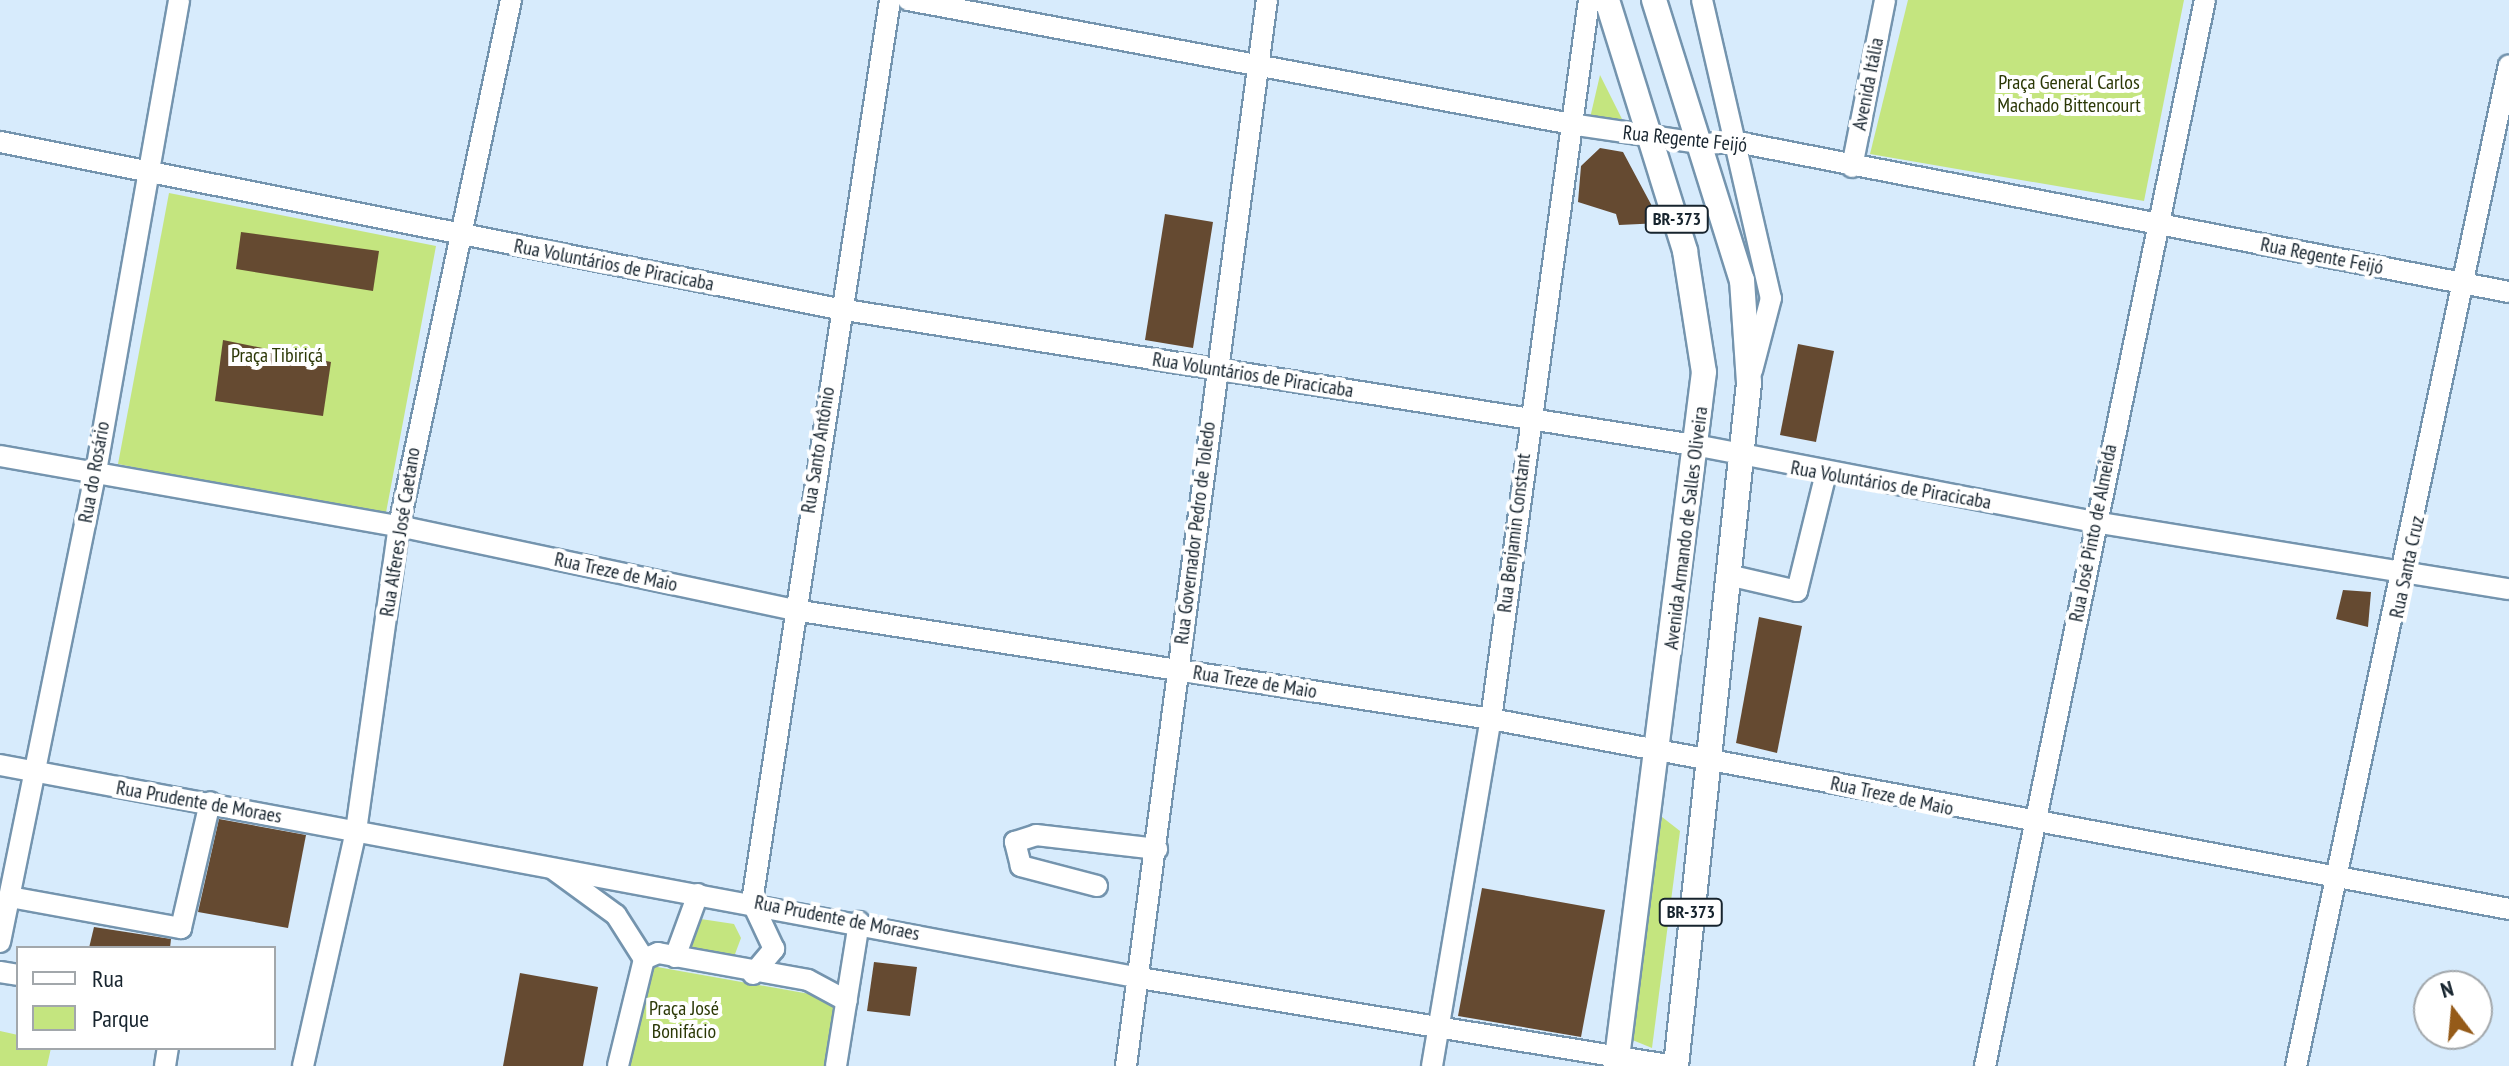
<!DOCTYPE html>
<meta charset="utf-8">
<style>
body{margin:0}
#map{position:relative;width:2509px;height:1066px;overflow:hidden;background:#d7ebfc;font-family:"PT Sans Narrow",sans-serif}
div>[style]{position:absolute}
.green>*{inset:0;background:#c4e57f}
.building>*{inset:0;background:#654a31}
.roads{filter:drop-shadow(2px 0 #7494ae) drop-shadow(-2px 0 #7494ae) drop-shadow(0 2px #7494ae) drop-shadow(0 -2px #7494ae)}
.minor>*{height:20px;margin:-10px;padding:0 10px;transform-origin:10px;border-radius:10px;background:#fff}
.major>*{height:24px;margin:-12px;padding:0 12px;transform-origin:12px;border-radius:12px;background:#fff}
span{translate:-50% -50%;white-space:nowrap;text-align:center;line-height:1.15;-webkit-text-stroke:8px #fff;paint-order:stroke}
.shield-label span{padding:2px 6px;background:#fff;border:2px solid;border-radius:6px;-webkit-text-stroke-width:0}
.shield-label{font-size:18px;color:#17242e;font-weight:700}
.park-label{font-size:20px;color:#2b3806}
.street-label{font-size:20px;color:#17242e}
.legend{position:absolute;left:16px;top:946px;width:260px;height:104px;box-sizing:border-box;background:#fff;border:2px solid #a2a7ab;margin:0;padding:10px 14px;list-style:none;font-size:24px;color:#17242e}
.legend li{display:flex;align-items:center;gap:16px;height:40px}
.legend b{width:40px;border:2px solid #a2a7ab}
.north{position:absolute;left:2413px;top:970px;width:80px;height:80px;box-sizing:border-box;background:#fff;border:2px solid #a2a7ab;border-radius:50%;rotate:344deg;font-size:22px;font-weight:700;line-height:32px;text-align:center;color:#17242e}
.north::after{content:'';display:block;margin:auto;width:28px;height:36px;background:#955b19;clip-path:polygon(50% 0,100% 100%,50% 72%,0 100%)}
</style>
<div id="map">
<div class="green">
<i style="clip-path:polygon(1908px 0,2184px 0,2144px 201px,1870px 154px)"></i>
<i style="clip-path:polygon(1600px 75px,1622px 119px,1590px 118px)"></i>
<i style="clip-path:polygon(169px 193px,436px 246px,385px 518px,118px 464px)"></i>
<i style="clip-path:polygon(1662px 817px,1680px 831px,1652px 1048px,1630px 1039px)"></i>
<i style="clip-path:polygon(681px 916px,734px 924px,741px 938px,735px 954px,720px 966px,677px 958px,668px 942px)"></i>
<i style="clip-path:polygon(646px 965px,838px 999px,826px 1066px,628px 1066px)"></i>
<i style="clip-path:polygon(0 1031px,18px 1035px,18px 1048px,51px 1048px,47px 1066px,0 1066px)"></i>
</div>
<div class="building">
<i style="clip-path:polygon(1600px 148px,1623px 152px,1661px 223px,1619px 225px,1616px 214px,1578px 202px,1581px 166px)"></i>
<i style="clip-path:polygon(1165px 214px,1213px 222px,1193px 348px,1145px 340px)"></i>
<i style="clip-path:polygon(241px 232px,379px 251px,373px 291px,236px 269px)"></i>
<i style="clip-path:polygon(223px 340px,331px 362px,323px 416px,215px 401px)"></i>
<i style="clip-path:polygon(1798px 344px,1834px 351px,1816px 442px,1780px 435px)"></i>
<i style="clip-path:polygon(2343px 590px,2371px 592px,2368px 627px,2336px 619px)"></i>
<i style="clip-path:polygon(1759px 617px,1802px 626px,1777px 753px,1736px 743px)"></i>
<i style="clip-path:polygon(219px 819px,306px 835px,288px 928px,198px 912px)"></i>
<i style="clip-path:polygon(1482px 888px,1605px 910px,1581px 1037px,1458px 1016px)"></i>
<i style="clip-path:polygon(94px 927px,171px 939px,170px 948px,89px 948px)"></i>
<i style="clip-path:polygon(874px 962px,917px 967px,910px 1016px,867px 1011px)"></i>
<i style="clip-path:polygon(520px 973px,598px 987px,583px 1066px,503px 1066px)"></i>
</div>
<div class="roads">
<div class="minor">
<i style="left:908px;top:0;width:681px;rotate:10.58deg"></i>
<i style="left:1577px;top:125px;width:129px;rotate:8.4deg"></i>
<i style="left:1705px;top:144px;width:32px;rotate:-4deg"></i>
<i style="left:1737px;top:142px;width:786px;rotate:11deg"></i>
<i style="left:1702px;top:0;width:306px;rotate:77deg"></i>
<i style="left:1771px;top:298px;width:75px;rotate:104.6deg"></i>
<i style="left:0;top:142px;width:855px;rotate:11.26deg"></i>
<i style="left:839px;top:309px;width:872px;rotate:9.04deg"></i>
<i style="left:1700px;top:446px;width:401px;rotate:10.9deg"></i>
<i style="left:2094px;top:522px;width:420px;rotate:9.2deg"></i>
<i style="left:1852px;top:167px;width:170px;rotate:-78.8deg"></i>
<i style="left:0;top:456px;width:405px;rotate:10deg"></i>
<i style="left:399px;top:526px;width:404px;rotate:12deg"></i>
<i style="left:794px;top:610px;width:705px;rotate:8.89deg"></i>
<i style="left:1491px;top:719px;width:1036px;rotate:10.57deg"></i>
<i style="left:1728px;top:575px;width:71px;rotate:13.1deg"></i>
<i style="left:1797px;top:591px;width:122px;rotate:-76.2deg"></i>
<i style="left:0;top:765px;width:1160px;rotate:10.58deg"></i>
<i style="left:1140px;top:978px;width:541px;rotate:9.36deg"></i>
<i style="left:553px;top:869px;width:78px;rotate:36.1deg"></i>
<i style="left:616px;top:915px;width:52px;rotate:57.5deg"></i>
<i style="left:644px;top:959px;width:110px;rotate:103.7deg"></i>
<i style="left:1097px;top:886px;width:79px;rotate:-165.3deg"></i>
<i style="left:1021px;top:866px;width:25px;rotate:-104deg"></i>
<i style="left:1015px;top:842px;width:22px;rotate:-18deg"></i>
<i style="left:1036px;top:835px;width:122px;rotate:6.6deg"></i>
<i style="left:10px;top:897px;width:174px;rotate:10.3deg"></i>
<i style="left:181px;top:928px;width:129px;rotate:-77deg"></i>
<i style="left:0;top:942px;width:475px;rotate:-78.5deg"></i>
<i style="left:95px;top:477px;width:484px;rotate:-80deg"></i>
<i style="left:675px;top:957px;width:67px;rotate:-69.9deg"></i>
<i style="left:644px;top:959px;width:15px;rotate:-23deg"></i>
<i style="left:658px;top:953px;width:152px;rotate:10.2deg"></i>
<i style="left:808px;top:980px;width:44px;rotate:28.3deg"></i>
<i style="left:0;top:972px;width:18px;rotate:9deg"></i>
<i style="left:753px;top:974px;width:33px;rotate:-50deg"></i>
<i style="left:774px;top:949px;width:52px;rotate:-115.1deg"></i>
<i style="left:752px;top:902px;width:912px;rotate:-81.3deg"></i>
<i style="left:165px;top:1066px;width:18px;rotate:-81deg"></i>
<i style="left:303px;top:1066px;width:241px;rotate:-77.3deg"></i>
<i style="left:356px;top:831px;width:308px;rotate:-82deg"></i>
<i style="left:399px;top:526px;width:538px;rotate:-77.98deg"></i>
<i style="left:836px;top:1066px;width:146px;rotate:-80.9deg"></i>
<i style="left:1126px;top:1066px;width:1075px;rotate:-82.47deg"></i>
<i style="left:1432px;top:1066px;width:352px;rotate:-80.4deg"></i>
<i style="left:1491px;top:719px;width:726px;rotate:-82.24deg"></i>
<i style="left:1985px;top:1066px;width:1088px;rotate:-78.34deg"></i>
<i style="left:2296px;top:1066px;width:1023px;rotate:-77.99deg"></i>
</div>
<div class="major">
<i style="left:1607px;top:0;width:263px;rotate:72.7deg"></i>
<i style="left:1685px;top:251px;width:122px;rotate:81.1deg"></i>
<i style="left:1704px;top:372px;width:700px;rotate:97.23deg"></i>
<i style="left:1654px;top:0;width:294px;rotate:72.6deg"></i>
<i style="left:1742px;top:280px;width:103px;rotate:86.1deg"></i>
<i style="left:1749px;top:383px;width:687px;rotate:96.1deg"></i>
</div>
</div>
<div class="shield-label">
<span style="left:1677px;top:219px">BR-373</span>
<span style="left:1691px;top:912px">BR-373</span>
</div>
<div class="park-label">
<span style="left:2069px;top:94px">Praça General Carlos<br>Machado Bittencourt</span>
<span style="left:277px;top:355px">Praça Tibiriçá</span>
<span style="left:684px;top:1020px">Praça José<br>Bonifácio</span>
</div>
<div class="street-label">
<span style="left:1868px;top:84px;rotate:-79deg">Avenida Itália</span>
<span style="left:1685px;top:139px;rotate:6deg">Rua Regente Feijó</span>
<span style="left:2322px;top:256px;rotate:11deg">Rua Regente Feijó</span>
<span style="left:614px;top:265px;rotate:11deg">Rua Voluntários de Piracicaba</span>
<span style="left:1253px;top:375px;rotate:9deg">Rua Voluntários de Piracicaba</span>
<span style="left:818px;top:450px;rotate:-81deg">Rua Santo Antônio</span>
<span style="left:94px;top:472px;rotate:-80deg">Rua do Rosário</span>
<span style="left:1891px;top:485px;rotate:10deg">Rua Voluntários de Piracicaba</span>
<span style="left:1686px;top:528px;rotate:-83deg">Avenida Armando de Salles Oliveira</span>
<span style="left:400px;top:532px;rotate:-81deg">Rua Alferes José Caetano</span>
<span style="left:1195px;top:533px;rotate:-83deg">Rua Governador Pedro de Toledo</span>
<span style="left:1514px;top:533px;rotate:-83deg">Rua Benjamin Constant</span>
<span style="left:2093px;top:533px;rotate:-79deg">Rua José Pinto de Almeida</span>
<span style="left:2407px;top:567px;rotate:-78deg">Rua Santa Cruz</span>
<span style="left:616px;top:572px;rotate:12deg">Rua Treze de Maio</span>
<span style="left:1255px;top:682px;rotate:9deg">Rua Treze de Maio</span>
<span style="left:1892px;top:796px;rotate:12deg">Rua Treze de Maio</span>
<span style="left:199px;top:802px;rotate:10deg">Rua Prudente de Moraes</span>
<span style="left:837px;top:918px;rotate:11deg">Rua Prudente de Moraes</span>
</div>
<ul class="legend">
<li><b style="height:10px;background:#fff"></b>Rua</li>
<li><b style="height:22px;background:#c4e57f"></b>Parque</li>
</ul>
<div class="north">N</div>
</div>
